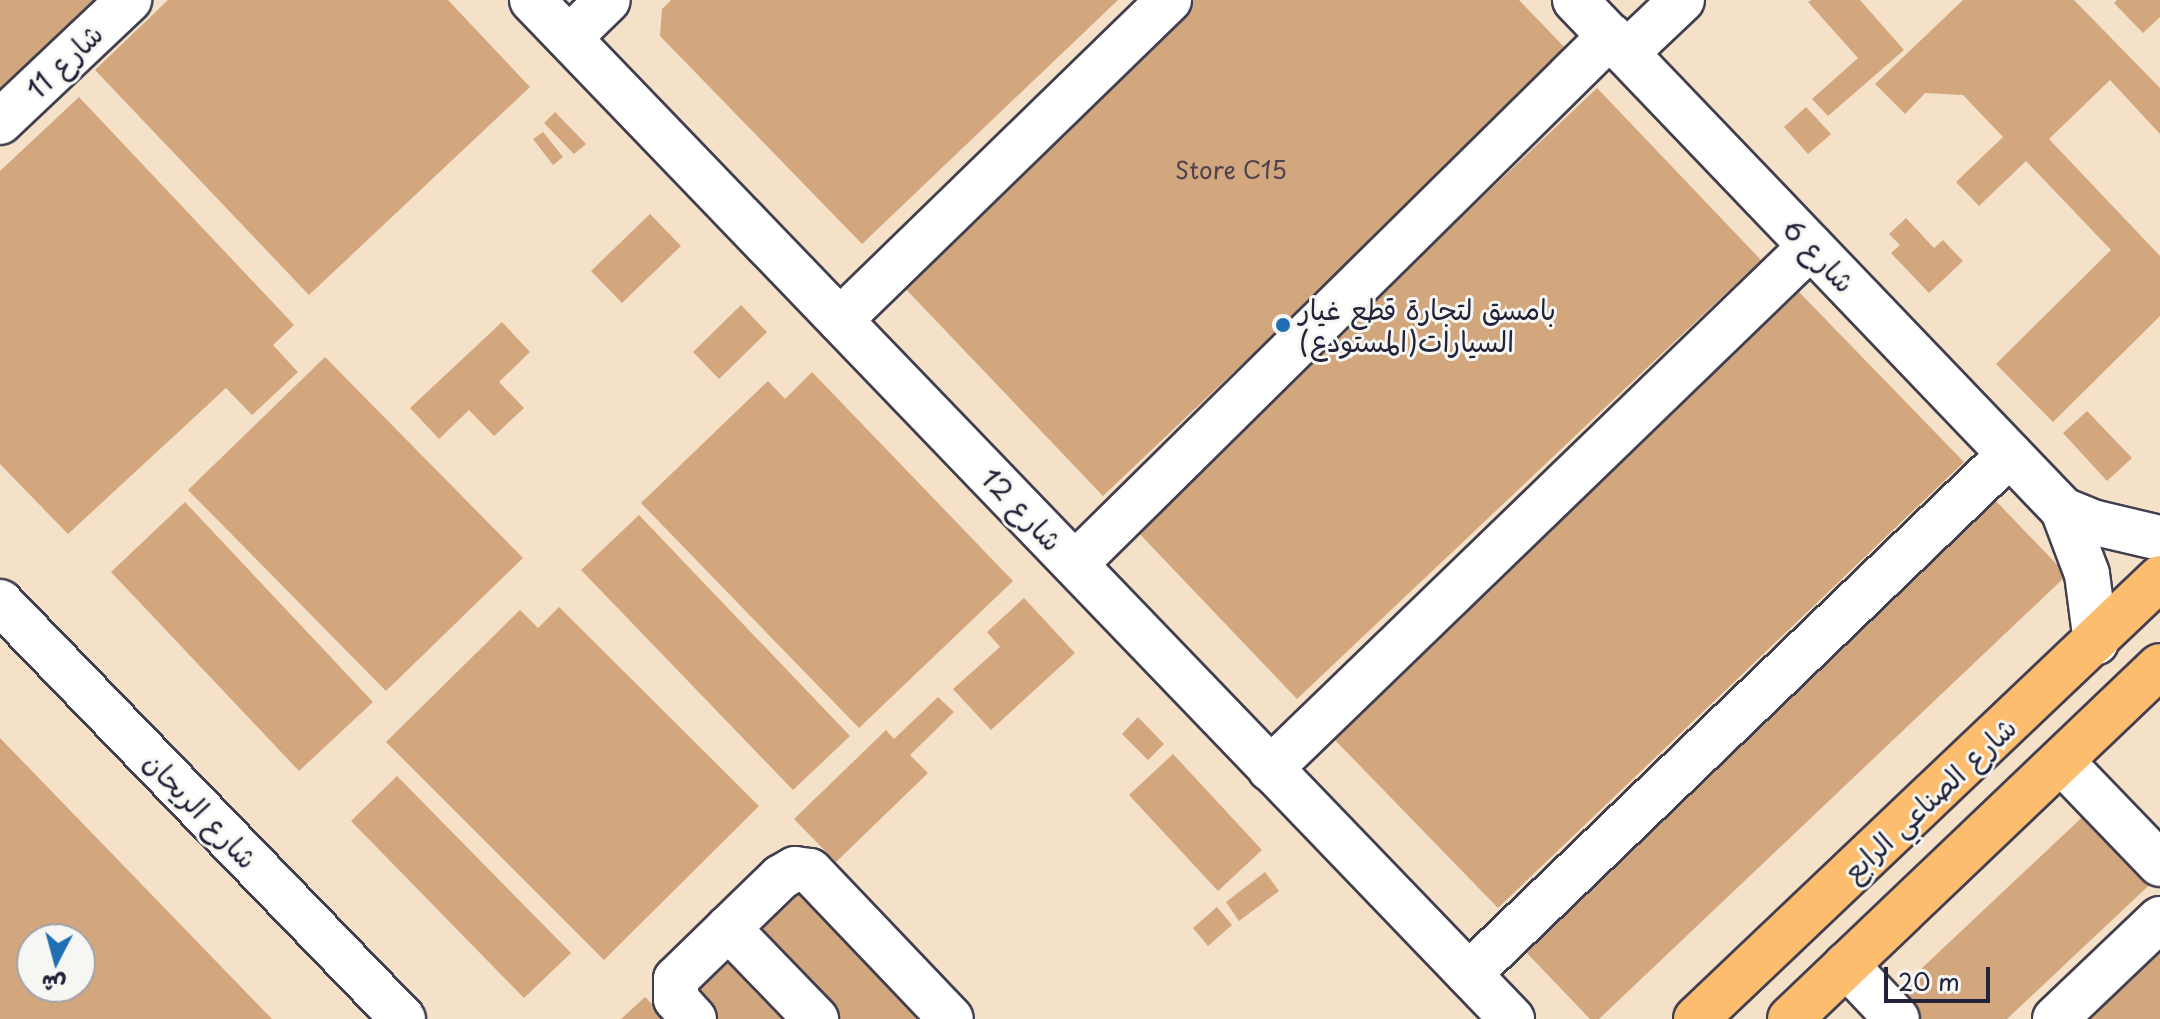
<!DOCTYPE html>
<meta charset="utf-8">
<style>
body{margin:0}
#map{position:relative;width:2160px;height:1019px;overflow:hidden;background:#f4e1c8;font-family:"Playpen Sans","Playpen Sans Arabic",sans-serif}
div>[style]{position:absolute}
.building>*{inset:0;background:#d3a77e}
.roads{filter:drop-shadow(2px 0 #423f50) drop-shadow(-2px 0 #423f50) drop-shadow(0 2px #423f50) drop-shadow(0 -2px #423f50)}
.minor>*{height:44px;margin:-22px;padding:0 22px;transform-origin:22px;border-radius:22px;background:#fff}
.major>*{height:44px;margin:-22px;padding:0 22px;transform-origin:22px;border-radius:22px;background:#fcbd6f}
.dots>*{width:22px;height:22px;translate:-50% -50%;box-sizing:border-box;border:4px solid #f6f6f2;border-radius:50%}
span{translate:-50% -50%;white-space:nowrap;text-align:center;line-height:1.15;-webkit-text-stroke:6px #f6f6f2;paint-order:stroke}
.number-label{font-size:24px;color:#4e434c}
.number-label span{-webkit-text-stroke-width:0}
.street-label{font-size:28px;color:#22223b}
.poi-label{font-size:28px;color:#22223b}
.left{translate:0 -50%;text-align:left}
.north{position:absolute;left:16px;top:923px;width:80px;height:80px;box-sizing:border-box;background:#f6f6f2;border:2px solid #a1a1a9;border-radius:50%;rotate:186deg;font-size:22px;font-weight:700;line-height:32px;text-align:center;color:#22223b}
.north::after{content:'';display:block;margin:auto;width:28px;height:36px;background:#1f6fb2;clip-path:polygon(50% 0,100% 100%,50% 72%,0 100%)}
.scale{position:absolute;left:1884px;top:967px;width:106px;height:36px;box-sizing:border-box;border:4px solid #22223b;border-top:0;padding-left:10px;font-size:24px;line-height:28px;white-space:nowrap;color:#22223b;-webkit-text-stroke:6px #f6f6f2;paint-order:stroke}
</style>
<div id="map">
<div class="building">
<i style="clip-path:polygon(0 0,108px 0,0 105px)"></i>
<i style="clip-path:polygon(168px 0,448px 0,530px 87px,309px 295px,95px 70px)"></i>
<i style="clip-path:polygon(671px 0,1118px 0,862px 244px,660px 36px,662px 9px)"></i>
<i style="clip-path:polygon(1193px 0,1519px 0,1570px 53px,1103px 496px,900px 283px)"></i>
<i style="clip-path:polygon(1811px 0,1860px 0,1904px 50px,1828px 116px,1812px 99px,1858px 58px,1808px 2px)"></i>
<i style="clip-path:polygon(1963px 0,2074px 0,2160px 88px,2160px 134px,2110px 80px,2049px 139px,2160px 256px,2160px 316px,2053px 422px,1996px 364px,2111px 250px,2026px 161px,1979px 206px,1956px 182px,2003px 137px,1963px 95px,1925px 93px,1905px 114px,1875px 84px)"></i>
<i style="clip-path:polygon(2117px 0,2160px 0,2160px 17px,2143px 33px,2114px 3px)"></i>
<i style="clip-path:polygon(1597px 88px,1761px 260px,1297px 699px,1134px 528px)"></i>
<i style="clip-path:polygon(79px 97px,294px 325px,273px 345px,298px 372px,252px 415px,226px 388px,68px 534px,0 464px,0 171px)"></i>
<i style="clip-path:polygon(1806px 107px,1831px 134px,1808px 154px,1784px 127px)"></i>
<i style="clip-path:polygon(555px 112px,586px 144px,574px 154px,544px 123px)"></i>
<i style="clip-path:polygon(543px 132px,563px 157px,553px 165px,533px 139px)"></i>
<i style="clip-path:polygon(650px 214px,681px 246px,622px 303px,591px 271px)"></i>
<i style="clip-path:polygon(1906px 218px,1934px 248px,1943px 240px,1963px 261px,1929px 293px,1891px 253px,1900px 245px,1889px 234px)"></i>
<i style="clip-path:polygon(1799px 292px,1964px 462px,1498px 908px,1333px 738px)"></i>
<i style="clip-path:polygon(741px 305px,767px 332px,719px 379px,693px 352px)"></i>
<i style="clip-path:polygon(502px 322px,530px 352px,499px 382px,524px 408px,494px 436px,469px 410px,439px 439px,410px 408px)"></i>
<i style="clip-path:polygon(325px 357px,523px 558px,386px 691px,188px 490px)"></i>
<i style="clip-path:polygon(812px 372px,1013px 581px,859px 728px,641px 503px,768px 381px,785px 399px)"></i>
<i style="clip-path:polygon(2087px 411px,2132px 458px,2107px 481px,2063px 433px)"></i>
<i style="clip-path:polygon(1995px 500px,2067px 575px,1599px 1019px,1590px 1019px,1523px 949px)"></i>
<i style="clip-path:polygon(185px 502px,373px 702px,299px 771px,111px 572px)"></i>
<i style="clip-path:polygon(639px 515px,850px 736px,793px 790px,581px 570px)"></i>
<i style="clip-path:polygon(1024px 598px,1075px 653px,991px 730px,953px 689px,1000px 647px,987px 632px)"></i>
<i style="clip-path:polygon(559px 607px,759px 806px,604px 960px,386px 742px,520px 610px,538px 628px)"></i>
<i style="clip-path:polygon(938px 697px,954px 712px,910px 755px,928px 773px,836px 862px,794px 819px,886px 730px,894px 739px)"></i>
<i style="clip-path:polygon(1138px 717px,1164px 744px,1148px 760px,1122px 734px)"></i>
<i style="clip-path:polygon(evenodd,0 738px,272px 1019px,0 1019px,0 738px,32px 939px,80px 939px,80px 987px,32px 987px,32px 939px)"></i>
<i style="clip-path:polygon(1173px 754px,1262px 850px,1218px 891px,1129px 795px)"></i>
<i style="clip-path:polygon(397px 776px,571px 953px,524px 998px,351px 821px)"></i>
<i style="clip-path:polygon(2093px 807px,2160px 875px,2007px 1019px,1905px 1019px,1887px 1001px)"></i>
<i style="clip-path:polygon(1265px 872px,1279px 891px,1239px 921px,1226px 902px)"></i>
<i style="clip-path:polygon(798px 875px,935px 1019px,835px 1019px,746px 926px)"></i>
<i style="clip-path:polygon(1217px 907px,1232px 925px,1208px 946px,1193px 928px)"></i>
<i style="clip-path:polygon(2160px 932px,2160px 1019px,2070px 1019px)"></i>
<i style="clip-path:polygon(732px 950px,798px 1019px,718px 1019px,690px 990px)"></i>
<i style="clip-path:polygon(645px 997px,667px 1019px,621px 1019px)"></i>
</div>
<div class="roads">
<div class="minor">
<i style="left:532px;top:0;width:1414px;rotate:46.12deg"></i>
<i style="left:1575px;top:0;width:706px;rotate:46.26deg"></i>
<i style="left:2063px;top:510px;width:68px;rotate:69.4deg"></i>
<i style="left:2087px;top:574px;width:69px;rotate:82.5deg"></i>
<i style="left:569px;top:38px;width:54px;rotate:-44.3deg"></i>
<i style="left:1626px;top:53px;width:77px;rotate:-43.4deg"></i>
<i style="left:0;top:122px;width:178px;rotate:-43.4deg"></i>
<i style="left:840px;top:320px;width:459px;rotate:-44.2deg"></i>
<i style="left:2063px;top:510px;width:35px;rotate:22deg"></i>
<i style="left:2096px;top:523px;width:66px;rotate:13.2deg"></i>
<i style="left:1075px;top:564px;width:752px;rotate:-44.62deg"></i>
<i style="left:0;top:602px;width:580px;rotate:45.98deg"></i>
<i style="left:2061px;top:761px;width:143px;rotate:46.1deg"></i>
<i style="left:1270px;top:769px;width:752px;rotate:-44.03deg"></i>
<i style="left:728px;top:928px;width:127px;rotate:46deg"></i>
<i style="left:1846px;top:965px;width:74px;rotate:46.6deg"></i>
<i style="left:1469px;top:974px;width:750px;rotate:-43.87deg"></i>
<i style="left:694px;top:1019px;width:27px;rotate:-132deg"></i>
<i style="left:676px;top:999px;width:20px;rotate:-90deg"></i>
<i style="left:676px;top:979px;width:146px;rotate:-44.2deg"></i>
<i style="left:781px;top:877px;width:16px;rotate:-30deg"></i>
<i style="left:795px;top:869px;width:15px;rotate:8deg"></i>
<i style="left:810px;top:871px;width:204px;rotate:46.4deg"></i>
<i style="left:2055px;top:1019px;width:145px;rotate:-43.6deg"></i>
</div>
<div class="major">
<i style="left:1696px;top:1019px;width:640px;rotate:-43.54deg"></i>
<i style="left:1790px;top:1019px;width:511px;rotate:-43.65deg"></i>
</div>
</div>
<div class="dots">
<i style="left:1283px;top:325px;background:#1f6fb2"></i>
</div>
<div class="number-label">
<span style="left:1231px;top:170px">Store C15</span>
</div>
<div class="street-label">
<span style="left:64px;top:61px;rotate:-44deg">شارع 11</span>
<span style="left:1819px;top:255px;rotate:46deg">شارع 6</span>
<span style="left:1022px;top:509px;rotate:46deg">شارع 12</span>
<span style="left:1929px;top:799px;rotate:-43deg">شارع الصناعي الرابع</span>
<span style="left:201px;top:810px;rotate:46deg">شارع الريحان</span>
</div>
<div class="poi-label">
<span class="left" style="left:1299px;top:325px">بامسق لتجارة قطع غيار<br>السيارات(المستودع)</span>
</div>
<div class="north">ش</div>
<div class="scale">20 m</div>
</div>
